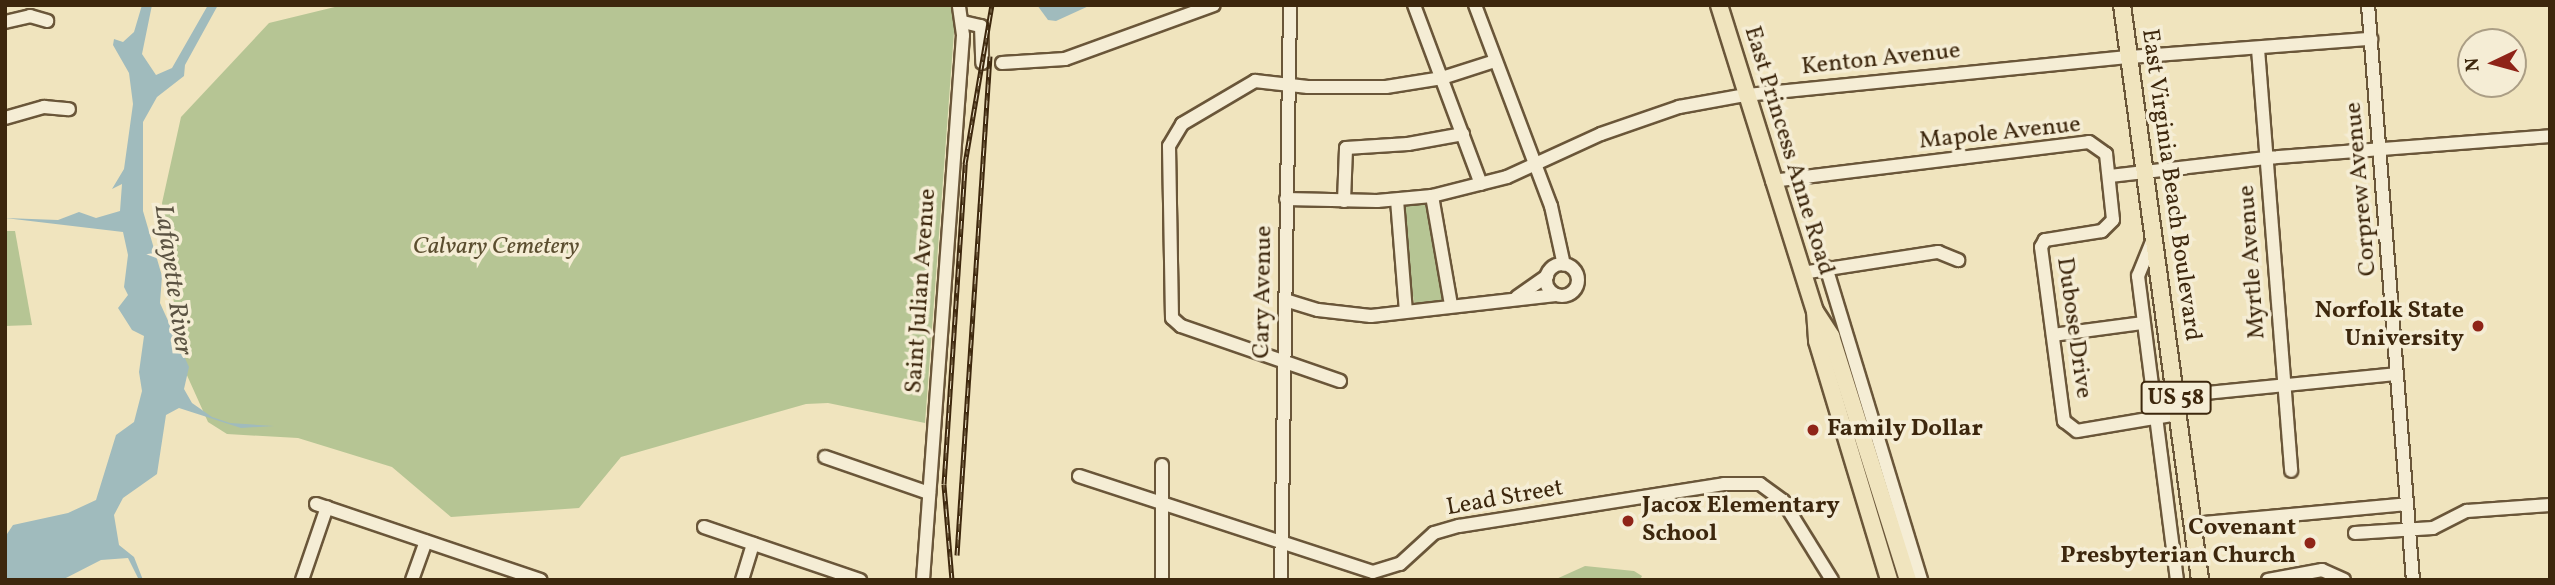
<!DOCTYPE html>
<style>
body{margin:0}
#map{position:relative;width:2555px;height:585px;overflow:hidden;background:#f0e4be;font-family:Vollkorn,serif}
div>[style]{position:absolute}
.green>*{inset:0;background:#b6c594}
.water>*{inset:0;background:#a0bbbd}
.roads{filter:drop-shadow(2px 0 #6a5639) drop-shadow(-2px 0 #6a5639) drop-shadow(0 2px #6a5639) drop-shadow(0 -2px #6a5639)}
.minor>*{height:12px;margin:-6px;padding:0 6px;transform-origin:6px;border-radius:6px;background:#f5edd5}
.minor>.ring{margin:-6px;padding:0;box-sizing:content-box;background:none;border:12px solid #f5edd5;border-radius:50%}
.major>*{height:16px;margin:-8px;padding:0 8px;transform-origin:8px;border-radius:8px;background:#f0e4be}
.rail>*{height:5px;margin-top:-2.5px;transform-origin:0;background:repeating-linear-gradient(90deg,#f5edd5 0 8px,#3d270d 0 16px);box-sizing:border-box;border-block:2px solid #3d270d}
.dots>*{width:19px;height:19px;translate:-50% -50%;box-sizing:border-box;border:4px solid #f5edd5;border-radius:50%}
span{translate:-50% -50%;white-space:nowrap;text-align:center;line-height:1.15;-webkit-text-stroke:7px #f5edd5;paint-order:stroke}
.shield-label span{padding:2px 5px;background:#f5edd5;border:2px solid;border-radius:5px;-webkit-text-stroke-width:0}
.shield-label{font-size:23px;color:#3d270d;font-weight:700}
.street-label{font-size:24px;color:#3d270d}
.park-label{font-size:24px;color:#5b4e2f;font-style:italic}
.poi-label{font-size:24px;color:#3d270d;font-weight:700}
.right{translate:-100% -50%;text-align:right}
.left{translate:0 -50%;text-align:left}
.water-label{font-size:26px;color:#5b5342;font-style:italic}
.frame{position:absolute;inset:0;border:7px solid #3d270d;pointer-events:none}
.north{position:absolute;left:2457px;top:28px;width:70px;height:70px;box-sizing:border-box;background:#f5edd5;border:2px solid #ab9e85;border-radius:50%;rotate:265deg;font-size:19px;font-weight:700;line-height:28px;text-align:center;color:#3d270d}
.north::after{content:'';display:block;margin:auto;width:24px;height:32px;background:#8f2418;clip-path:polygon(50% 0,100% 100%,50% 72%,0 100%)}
</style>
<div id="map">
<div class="green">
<i style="clip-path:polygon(343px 5px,956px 5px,925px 423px,828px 403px,806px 404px,621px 457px,579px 508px,451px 517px,392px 467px,298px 438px,227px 434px,208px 422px,181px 362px,162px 203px,181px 117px,269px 23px)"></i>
<i style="clip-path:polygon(1425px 203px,1431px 210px,1445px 294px,1442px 300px,1414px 303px,1402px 212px,1406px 206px)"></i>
<i style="clip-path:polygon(5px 231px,15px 231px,32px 325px,5px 326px)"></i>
<i style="clip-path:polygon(1585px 566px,1634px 571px,1642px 576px,1640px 580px,1554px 580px)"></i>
</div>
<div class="water">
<i style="clip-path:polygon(142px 5px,152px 5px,142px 54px,156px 75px,172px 68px,208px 5px,218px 5px,185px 65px,184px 76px,157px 97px,143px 122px,143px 211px,162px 276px,160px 303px,189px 367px,184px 389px,192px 403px,212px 417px,230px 423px,274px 426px,241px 428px,179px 408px,166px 415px,157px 474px,123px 498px,114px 515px,119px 545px,134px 557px,143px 580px,139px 580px,128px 558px,101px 560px,62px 580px,5px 580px,5px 537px,13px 525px,68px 513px,96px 500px,116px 435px,134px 422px,142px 391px,139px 372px,144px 336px,132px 330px,118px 308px,128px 295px,124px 287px,128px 255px,123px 232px,5px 218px,58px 220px,79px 212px,96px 218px,120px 211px,122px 184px,112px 189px,124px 169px,133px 104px,129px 73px,113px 45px,114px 39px,123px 42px,134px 32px)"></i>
<i style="clip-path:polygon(1037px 5px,1091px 5px,1056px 21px,1048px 20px)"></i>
</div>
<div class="roads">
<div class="minor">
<i style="left:1414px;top:5px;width:191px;rotate:69.5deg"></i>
<i style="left:1475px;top:5px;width:215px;rotate:69.3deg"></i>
<i style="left:1551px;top:206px;width:60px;rotate:77.6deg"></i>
<i style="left:2368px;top:5px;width:577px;rotate:85.53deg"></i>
<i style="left:5px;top:22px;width:26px;rotate:-13deg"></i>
<i style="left:30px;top:16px;width:18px;rotate:16deg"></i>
<i style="left:963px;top:22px;width:18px;rotate:13deg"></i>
<i style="left:981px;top:26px;width:37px;rotate:88deg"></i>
<i style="left:2258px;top:49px;width:423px;rotate:85.5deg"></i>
<i style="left:1002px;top:63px;width:63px;rotate:-3.6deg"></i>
<i style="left:1065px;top:59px;width:158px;rotate:-19.9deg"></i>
<i style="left:5px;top:118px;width:41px;rotate:-15.8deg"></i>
<i style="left:44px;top:107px;width:25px;rotate:5deg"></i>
<i style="left:2110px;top:176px;width:157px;rotate:-6.6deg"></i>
<i style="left:2266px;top:158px;width:285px;rotate:-4.4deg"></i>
<i style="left:1772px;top:181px;width:319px;rotate:-7deg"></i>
<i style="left:2089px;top:142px;width:21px;rotate:35deg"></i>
<i style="left:2106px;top:154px;width:66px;rotate:83.9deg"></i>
<i style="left:2113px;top:220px;width:16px;rotate:135deg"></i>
<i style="left:2102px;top:231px;width:58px;rotate:171deg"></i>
<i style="left:2045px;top:240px;width:8px;rotate:120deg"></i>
<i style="left:2041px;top:247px;width:176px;rotate:82.5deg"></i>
<i style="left:2064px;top:421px;width:16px;rotate:38deg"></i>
<i style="left:2077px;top:431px;width:102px;rotate:-9.6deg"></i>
<i style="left:1432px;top:196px;width:111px;rotate:80.1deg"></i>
<i style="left:1286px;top:199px;width:91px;rotate:1.3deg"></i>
<i style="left:1377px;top:201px;width:55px;rotate:-5.2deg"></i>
<i style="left:1432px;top:196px;width:77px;rotate:-14.2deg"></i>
<i style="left:1507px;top:177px;width:103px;rotate:-24.6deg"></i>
<i style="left:1601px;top:134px;width:83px;rotate:-19.1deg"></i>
<i style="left:1679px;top:107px;width:68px;rotate:-10.2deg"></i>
<i style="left:1746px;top:95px;width:385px;rotate:-5.7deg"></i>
<i style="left:2129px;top:57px;width:243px;rotate:-4.3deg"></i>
<i style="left:1397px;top:200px;width:111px;rotate:85.4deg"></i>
<i style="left:1344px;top:201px;width:53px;rotate:-87.8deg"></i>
<i style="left:1346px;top:148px;width:62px;rotate:-3.7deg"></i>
<i style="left:1408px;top:144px;width:56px;rotate:-10.3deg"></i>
<i style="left:2153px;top:239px;width:40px;rotate:112deg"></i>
<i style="left:2138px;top:276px;width:306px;rotate:82.7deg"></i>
<i class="ring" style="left:1546px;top:264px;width:20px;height:20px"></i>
<i style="left:1826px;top:267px;width:327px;rotate:73.1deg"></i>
<i style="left:1802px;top:273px;width:138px;rotate:-8.8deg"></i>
<i style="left:1938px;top:252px;width:22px;rotate:22deg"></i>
<i style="left:1517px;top:297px;width:37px;rotate:-35deg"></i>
<i style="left:1285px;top:300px;width:34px;rotate:17deg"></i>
<i style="left:1318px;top:310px;width:53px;rotate:6.5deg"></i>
<i style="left:1371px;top:316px;width:186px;rotate:-6.5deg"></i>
<i style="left:2053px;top:335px;width:91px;rotate:-7.6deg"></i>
<i style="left:1340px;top:381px;width:168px;rotate:-160.9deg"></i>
<i style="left:1181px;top:326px;width:12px;rotate:-138deg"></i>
<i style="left:1172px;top:318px;width:172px;rotate:-91deg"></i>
<i style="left:1169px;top:146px;width:26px;rotate:-59deg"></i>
<i style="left:1182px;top:124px;width:85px;rotate:-30.5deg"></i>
<i style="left:1255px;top:81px;width:53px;rotate:6.5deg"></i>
<i style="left:1308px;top:87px;width:78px"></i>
<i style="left:1386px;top:87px;width:57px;rotate:-9.1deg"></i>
<i style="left:1442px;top:78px;width:56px;rotate:-17.8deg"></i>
<i style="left:2176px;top:396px;width:222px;rotate:-5.7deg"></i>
<i style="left:825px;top:457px;width:110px;rotate:19.1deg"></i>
<i style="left:1079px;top:476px;width:309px;rotate:18.1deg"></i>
<i style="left:1373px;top:572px;width:28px;rotate:-17deg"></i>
<i style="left:1400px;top:564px;width:46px;rotate:-42.4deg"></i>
<i style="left:1434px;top:533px;width:26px;rotate:-16deg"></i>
<i style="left:1459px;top:526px;width:268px;rotate:-9deg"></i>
<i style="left:1724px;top:484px;width:36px"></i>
<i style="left:1760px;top:484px;width:29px;rotate:36deg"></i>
<i style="left:1783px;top:501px;width:93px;rotate:58.2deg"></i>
<i style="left:316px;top:504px;width:237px;rotate:18.7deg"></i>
<i style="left:2193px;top:524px;width:215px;rotate:-5.3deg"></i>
<i style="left:704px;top:527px;width:165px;rotate:18.8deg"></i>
<i style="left:2355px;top:533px;width:78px;rotate:-3.7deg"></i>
<i style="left:2433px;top:528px;width:38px;rotate:-27deg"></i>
<i style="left:2467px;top:511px;width:83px;rotate:-4.1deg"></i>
<i style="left:302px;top:580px;width:77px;rotate:-71.1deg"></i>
<i style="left:412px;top:580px;width:41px;rotate:-70.3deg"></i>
<i style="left:742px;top:580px;width:38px;rotate:-73deg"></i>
<i style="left:923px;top:580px;width:546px;rotate:-85.8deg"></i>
<i style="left:963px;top:35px;width:30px;rotate:-98deg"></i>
<i style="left:1162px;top:580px;width:115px;rotate:-90deg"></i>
<i style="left:1281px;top:580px;width:575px;rotate:-89.1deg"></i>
<i style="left:2268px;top:580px;width:55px;rotate:-10.5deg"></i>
<i style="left:2322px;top:570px;width:24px;rotate:24deg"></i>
</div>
<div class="major">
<i style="left:1719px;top:5px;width:321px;rotate:72.6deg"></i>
<i style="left:1815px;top:311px;width:30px;rotate:86deg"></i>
<i style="left:1817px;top:341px;width:250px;rotate:73.2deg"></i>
<i style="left:2122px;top:5px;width:580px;rotate:82.27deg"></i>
<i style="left:1815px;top:311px;width:30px;rotate:57deg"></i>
<i style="left:1831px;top:336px;width:256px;rotate:72.5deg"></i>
</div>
</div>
<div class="rail">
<i style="left:957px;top:555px;width:500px;rotate:-86.22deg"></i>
<i style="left:952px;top:580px;width:96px;rotate:-94.8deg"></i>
<i style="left:944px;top:484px;width:321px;rotate:-86.2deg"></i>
<i style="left:965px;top:164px;width:161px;rotate:-80.4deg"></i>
</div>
<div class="dots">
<i style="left:2478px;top:326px;background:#8f2418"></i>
<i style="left:1813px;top:430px;background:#8f2418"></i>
<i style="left:1628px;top:521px;background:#8f2418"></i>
<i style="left:2310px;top:543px;background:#8f2418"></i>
</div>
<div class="shield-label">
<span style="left:2176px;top:398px">US 58</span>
</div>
<div class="street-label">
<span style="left:1881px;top:60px;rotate:-6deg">Kenton Avenue</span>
<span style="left:2000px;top:134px;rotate:-6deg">Mapole Avenue</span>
<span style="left:1788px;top:151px;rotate:73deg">East Princess Anne Road</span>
<span style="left:2170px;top:185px;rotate:82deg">East Virginia Beach Boulevard</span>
<span style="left:2362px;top:189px;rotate:-95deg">Corprew Avenue</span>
<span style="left:2253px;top:262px;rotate:-94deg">Myrtle Avenue</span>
<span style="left:922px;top:291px;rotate:-86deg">Saint Julian Avenue</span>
<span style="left:1264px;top:292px;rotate:-89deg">Cary Avenue</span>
<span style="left:2073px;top:328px;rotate:82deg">Dubose Drive</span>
<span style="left:1505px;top:499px;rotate:-10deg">Lead Street</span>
</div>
<div class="park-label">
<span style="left:496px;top:248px">Calvary Cemetery</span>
</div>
<div class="poi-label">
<span class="right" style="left:2464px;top:326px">Norfolk State<br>University</span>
<span class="left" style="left:1827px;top:430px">Family Dollar</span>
<span class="left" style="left:1642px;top:521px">Jacox Elementary<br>School</span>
<span class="right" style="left:2296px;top:543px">Covenant<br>Presbyterian Church</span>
</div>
<div class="water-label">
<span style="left:172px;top:280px;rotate:82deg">Lafayette River</span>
</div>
<div class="frame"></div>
<div class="north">N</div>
</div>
